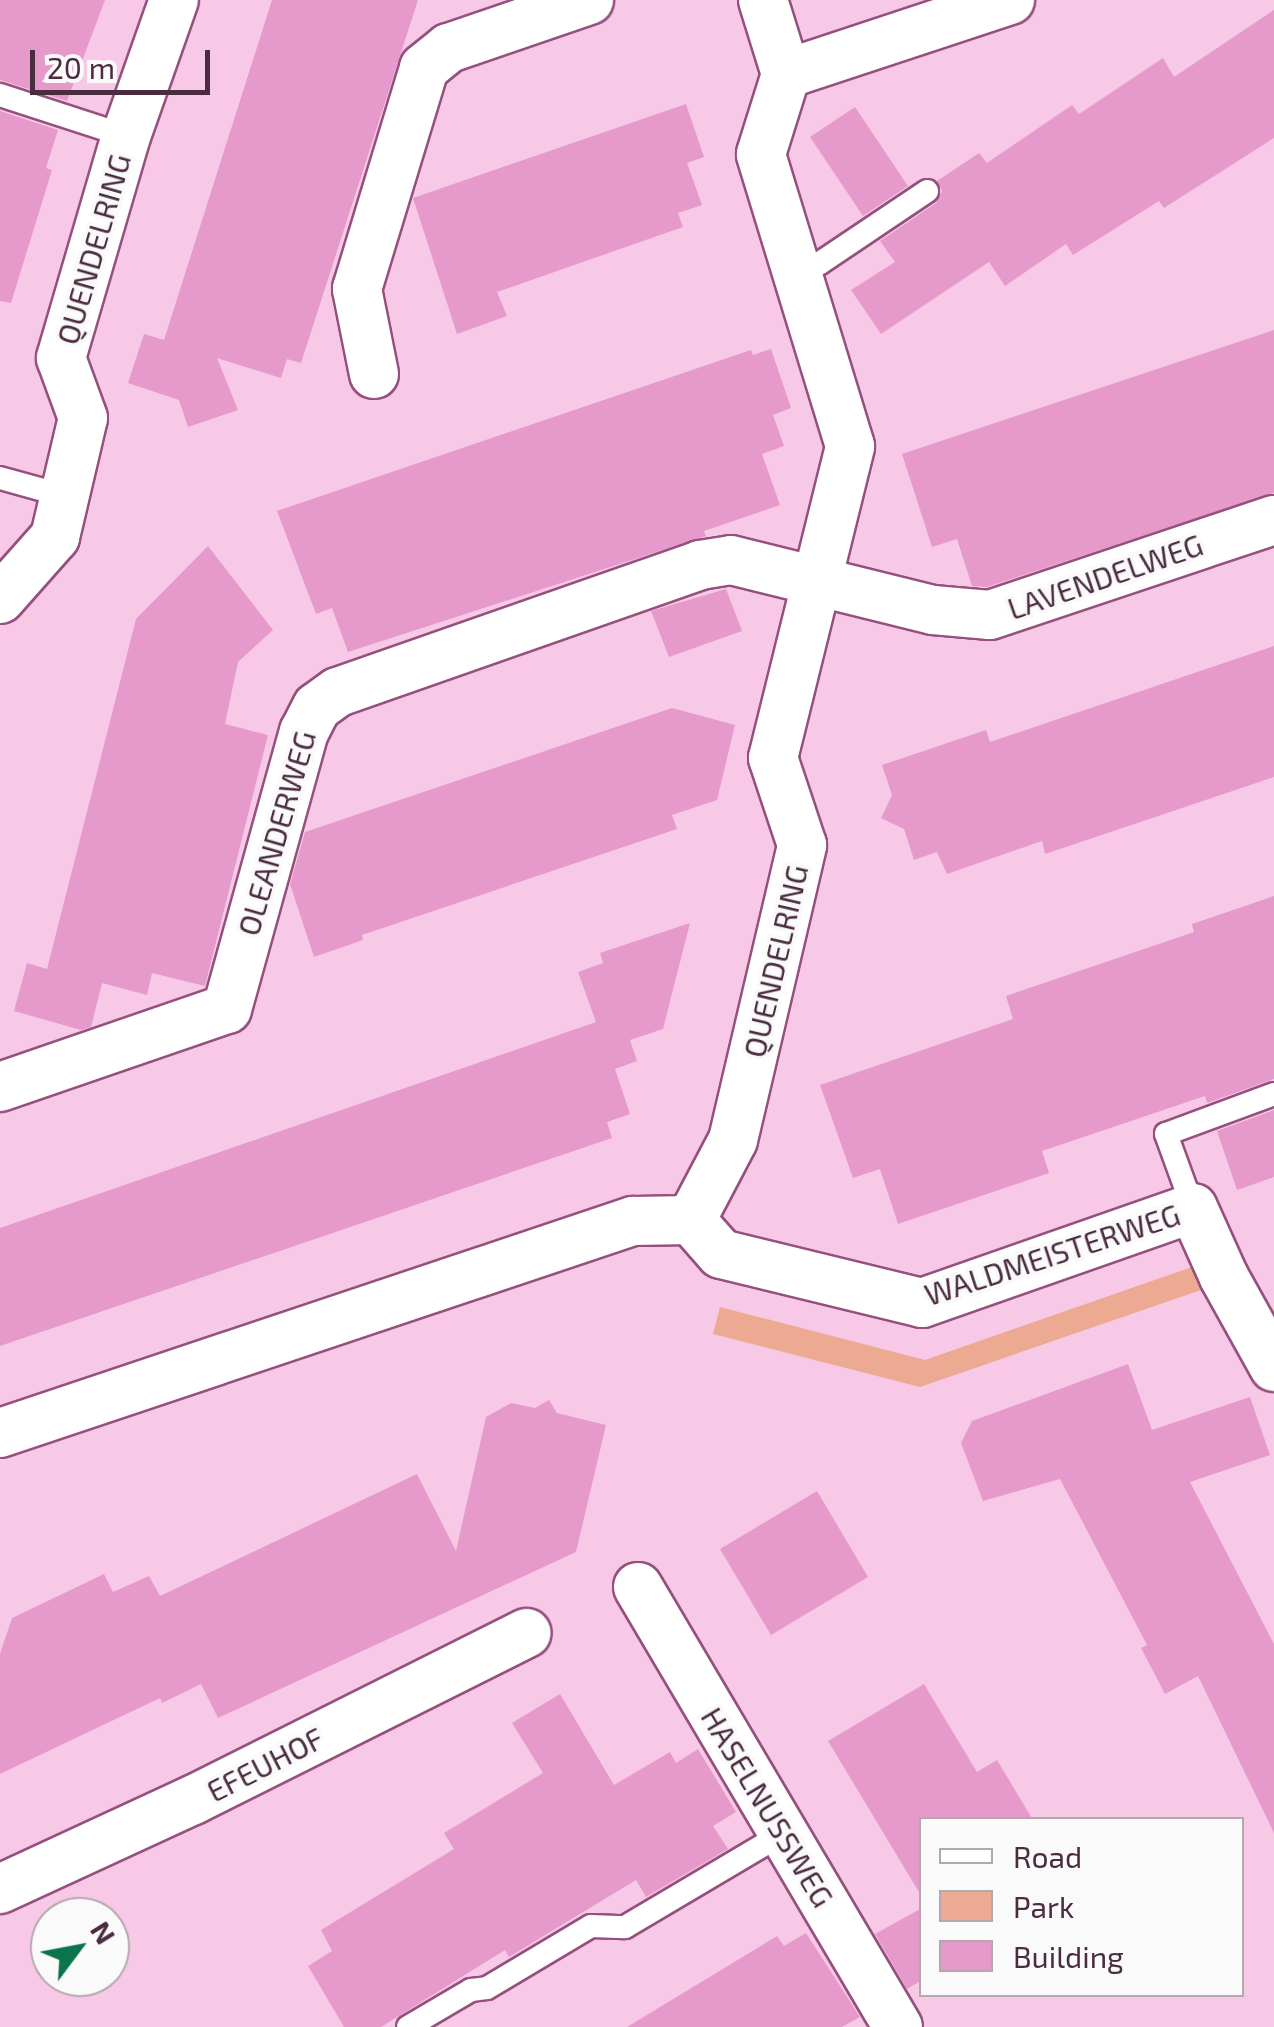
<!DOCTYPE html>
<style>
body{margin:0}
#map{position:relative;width:1274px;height:2027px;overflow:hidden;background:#f8c9e6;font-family:"Exo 2",sans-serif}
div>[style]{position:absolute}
.green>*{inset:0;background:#ecaa92}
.building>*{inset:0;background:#e59acb}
.roads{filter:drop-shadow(2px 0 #95507e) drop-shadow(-2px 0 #95507e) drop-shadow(0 2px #95507e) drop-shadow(0 -2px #95507e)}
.lane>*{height:22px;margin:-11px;padding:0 11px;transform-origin:11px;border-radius:11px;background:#fff}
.street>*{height:48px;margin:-24px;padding:0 24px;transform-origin:24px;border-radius:24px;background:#fff}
span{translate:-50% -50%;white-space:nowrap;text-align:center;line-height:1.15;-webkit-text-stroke:8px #fafafa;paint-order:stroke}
.street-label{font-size:30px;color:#4a2b3f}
.legend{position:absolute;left:919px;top:1817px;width:325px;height:180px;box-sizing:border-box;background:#fafafa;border:2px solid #b4a7af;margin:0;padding:12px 18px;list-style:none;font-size:30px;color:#4a2b3f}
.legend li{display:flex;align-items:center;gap:20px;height:50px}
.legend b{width:50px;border:2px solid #b4a7af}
.north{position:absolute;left:30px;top:1897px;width:100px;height:100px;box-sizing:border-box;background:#fafafa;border:2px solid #b4a7af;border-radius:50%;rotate:58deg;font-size:28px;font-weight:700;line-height:40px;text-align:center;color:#4a2b3f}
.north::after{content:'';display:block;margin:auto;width:35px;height:45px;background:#0a744d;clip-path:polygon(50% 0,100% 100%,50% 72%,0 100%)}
.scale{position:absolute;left:30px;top:50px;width:180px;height:45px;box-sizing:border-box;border:5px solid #4a2b3f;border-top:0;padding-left:12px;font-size:30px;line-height:35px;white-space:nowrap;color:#4a2b3f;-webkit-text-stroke:8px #fafafa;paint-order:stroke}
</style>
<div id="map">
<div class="green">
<i style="clip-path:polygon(1192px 1267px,1201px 1290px,920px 1387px,713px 1334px,720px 1307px,925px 1360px)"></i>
</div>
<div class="building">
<i style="clip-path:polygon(0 0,105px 0,67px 101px,0 80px)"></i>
<i style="clip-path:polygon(272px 0,418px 0,301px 363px,287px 359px,281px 378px,217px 358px,238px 410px,188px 427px,179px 400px,128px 383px,144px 334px,164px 340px)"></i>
<i style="clip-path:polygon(1274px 10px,1274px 138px,1164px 208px,1159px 201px,1073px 255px,1066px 244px,1005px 286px,989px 262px,881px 334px,851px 290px,895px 262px,880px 241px,936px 203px,942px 191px,937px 181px,979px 153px,987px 163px,1072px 105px,1079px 114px,1163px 58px,1174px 77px)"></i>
<i style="clip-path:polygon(686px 104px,704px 157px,687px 163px,702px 205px,678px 213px,683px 227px,497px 292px,507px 316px,457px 334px,413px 198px)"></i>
<i style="clip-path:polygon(855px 107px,908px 186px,863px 216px,810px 137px)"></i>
<i style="clip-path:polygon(0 111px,58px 130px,46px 168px,52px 170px,11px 303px,0 301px)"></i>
<i style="clip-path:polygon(1274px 330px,1274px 493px,987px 587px,972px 586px,957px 539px,932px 547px,902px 454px)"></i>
<i style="clip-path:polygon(771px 349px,791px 408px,773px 415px,784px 446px,762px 454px,780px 505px,704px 531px,706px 536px,348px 652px,332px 608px,316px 614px,277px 511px,751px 350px,753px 355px)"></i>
<i style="clip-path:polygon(208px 546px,273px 630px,238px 662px,225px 724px,268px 735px,205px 986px,152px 973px,147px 995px,102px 983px,91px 1027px,81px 1030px,14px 1011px,27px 963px,47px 969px,136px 619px)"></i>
<i style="clip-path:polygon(726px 589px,742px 631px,669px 657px,651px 611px)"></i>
<i style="clip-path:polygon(1274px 646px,1274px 777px,1045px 854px,1042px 841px,947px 874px,937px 852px,914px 860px,904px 829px,881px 818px,892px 795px,882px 765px,986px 730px,990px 742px)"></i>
<i style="clip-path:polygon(672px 708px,735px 725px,717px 800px,672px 815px,677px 829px,362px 935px,363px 940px,314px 957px,290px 884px,305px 832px)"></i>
<i style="clip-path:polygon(1274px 896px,1274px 1079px,1207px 1103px,1205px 1096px,1042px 1151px,1049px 1173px,898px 1224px,880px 1169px,853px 1178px,820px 1085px,1013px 1019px,1006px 996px,1194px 932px,1192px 924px)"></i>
<i style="clip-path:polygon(690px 923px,663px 1029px,630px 1040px,637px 1061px,615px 1069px,630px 1114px,607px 1122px,612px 1138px,0 1346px,0 1228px,596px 1022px,578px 972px,603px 963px,600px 953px)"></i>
<i style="clip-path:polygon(1274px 1110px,1274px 1177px,1237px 1190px,1217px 1131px)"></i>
<i style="clip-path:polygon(1128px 1364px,1152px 1430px,1250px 1397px,1270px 1455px,1190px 1482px,1274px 1644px,1274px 1833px,1198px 1676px,1165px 1694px,1141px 1648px,1147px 1645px,1060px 1479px,983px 1501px,961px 1443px,972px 1421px)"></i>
<i style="clip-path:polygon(549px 1400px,557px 1413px,606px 1425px,576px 1552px,218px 1718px,201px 1684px,162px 1703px,160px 1698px,0 1774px,0 1654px,12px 1618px,104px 1574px,113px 1592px,149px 1576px,160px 1596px,417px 1474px,456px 1551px,486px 1417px,511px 1403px,535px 1408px)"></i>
<i style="clip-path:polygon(817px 1491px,868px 1577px,771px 1635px,720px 1549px)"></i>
<i style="clip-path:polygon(924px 1684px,977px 1772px,997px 1760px,1033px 1820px,922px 1820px,922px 1897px,828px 1741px)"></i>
<i style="clip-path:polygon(560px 1694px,614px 1785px,670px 1752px,676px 1763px,698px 1749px,736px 1812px,713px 1826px,728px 1849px,646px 1897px,636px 1880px,509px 1957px,505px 1950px,381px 2027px,344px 2027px,308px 1966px,332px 1951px,321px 1930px,454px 1849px,444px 1833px,543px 1773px,512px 1723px)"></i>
<i style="clip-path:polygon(922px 1908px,922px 1980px,907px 1989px,875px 1934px)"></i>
<i style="clip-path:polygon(806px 1933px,860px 2017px,842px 2027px,627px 2027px,777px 1936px,784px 1946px)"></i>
</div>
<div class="roads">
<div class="lane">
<i style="left:0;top:95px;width:133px;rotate:18deg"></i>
<i style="left:796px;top:271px;width:25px;rotate:-18deg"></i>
<i style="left:820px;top:263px;width:129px;rotate:-33.9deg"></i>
<i style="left:0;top:478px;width:67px;rotate:15.5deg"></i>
<i style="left:1193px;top:1208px;width:79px;rotate:-110deg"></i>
<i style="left:1166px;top:1134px;width:115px;rotate:-20.3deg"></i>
<i style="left:408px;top:2027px;width:73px;rotate:-30.4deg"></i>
<i style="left:471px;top:1990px;width:16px;rotate:-7deg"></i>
<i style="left:487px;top:1988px;width:121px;rotate:-30.8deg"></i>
<i style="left:591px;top:1926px;width:34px;rotate:2deg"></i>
<i style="left:625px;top:1927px;width:185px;rotate:-30.6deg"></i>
</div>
<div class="street">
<i style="left:786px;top:74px;width:236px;rotate:-18.3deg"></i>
<i style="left:374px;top:374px;width:87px;rotate:-101.3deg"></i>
<i style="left:357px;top:289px;width:231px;rotate:-73.1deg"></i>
<i style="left:424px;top:68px;width:32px;rotate:-39deg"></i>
<i style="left:449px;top:48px;width:148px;rotate:-18.9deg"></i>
<i style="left:0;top:599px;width:83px;rotate:-48.4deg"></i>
<i style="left:55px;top:537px;width:122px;rotate:-76.8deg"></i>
<i style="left:83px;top:418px;width:64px;rotate:-110.1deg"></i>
<i style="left:61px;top:358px;width:231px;rotate:-73.7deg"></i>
<i style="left:126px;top:136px;width:144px;rotate:-70.6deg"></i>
<i style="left:0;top:1087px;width:240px;rotate:-19deg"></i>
<i style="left:227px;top:1009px;width:288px;rotate:-74.5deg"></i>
<i style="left:304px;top:732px;width:28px;rotate:-63deg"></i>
<i style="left:317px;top:707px;width:26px;rotate:-36deg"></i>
<i style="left:338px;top:692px;width:384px;rotate:-19.3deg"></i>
<i style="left:700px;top:565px;width:31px;rotate:-9deg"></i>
<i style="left:731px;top:560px;width:208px;rotate:13.9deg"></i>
<i style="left:933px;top:610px;width:57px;rotate:5deg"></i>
<i style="left:990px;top:615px;width:299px;rotate:-18.5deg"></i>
<i style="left:691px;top:1220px;width:90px;rotate:-62.3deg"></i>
<i style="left:733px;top:1140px;width:303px;rotate:-76.8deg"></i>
<i style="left:802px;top:845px;width:92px;rotate:-108.4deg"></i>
<i style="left:773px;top:758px;width:321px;rotate:-76.1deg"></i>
<i style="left:850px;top:446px;width:305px;rotate:-107deg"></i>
<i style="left:761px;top:154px;width:84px;rotate:-72.6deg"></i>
<i style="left:786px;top:74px;width:77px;rotate:-107.3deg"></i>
<i style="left:691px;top:1220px;width:45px;rotate:48.6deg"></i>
<i style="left:721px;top:1254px;width:207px;rotate:13.7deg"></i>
<i style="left:922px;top:1303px;width:287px;rotate:-19.3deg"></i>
<i style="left:1193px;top:1208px;width:76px;rotate:65.8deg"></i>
<i style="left:1224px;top:1277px;width:103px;rotate:60.9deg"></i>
<i style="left:0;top:1433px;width:668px;rotate:-18.52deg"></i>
<i style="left:633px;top:1221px;width:58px;rotate:-1deg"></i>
<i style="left:638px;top:1587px;width:511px;rotate:59.42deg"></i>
<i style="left:0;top:1889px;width:213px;rotate:-24.8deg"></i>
<i style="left:193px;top:1800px;width:373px;rotate:-26.6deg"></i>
</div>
</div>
<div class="street-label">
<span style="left:93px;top:249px;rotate:-74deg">QUENDELRING</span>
<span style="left:1105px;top:576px;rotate:-19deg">LAVENDELWEG</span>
<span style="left:276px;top:833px;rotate:-74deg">OLEANDERWEG</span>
<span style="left:775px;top:961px;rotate:-77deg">QUENDELRING</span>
<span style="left:1052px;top:1254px;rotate:-18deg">WALDMEISTERWEG</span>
<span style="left:265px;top:1764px;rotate:-27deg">EFEUHOF</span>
<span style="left:768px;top:1807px;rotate:59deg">HASELNUSSWEG</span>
</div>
<ul class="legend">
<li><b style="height:12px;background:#fff"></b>Road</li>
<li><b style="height:28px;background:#ecaa92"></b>Park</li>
<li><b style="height:28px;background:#e59acb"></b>Building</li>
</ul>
<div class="north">N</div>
<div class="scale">20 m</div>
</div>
